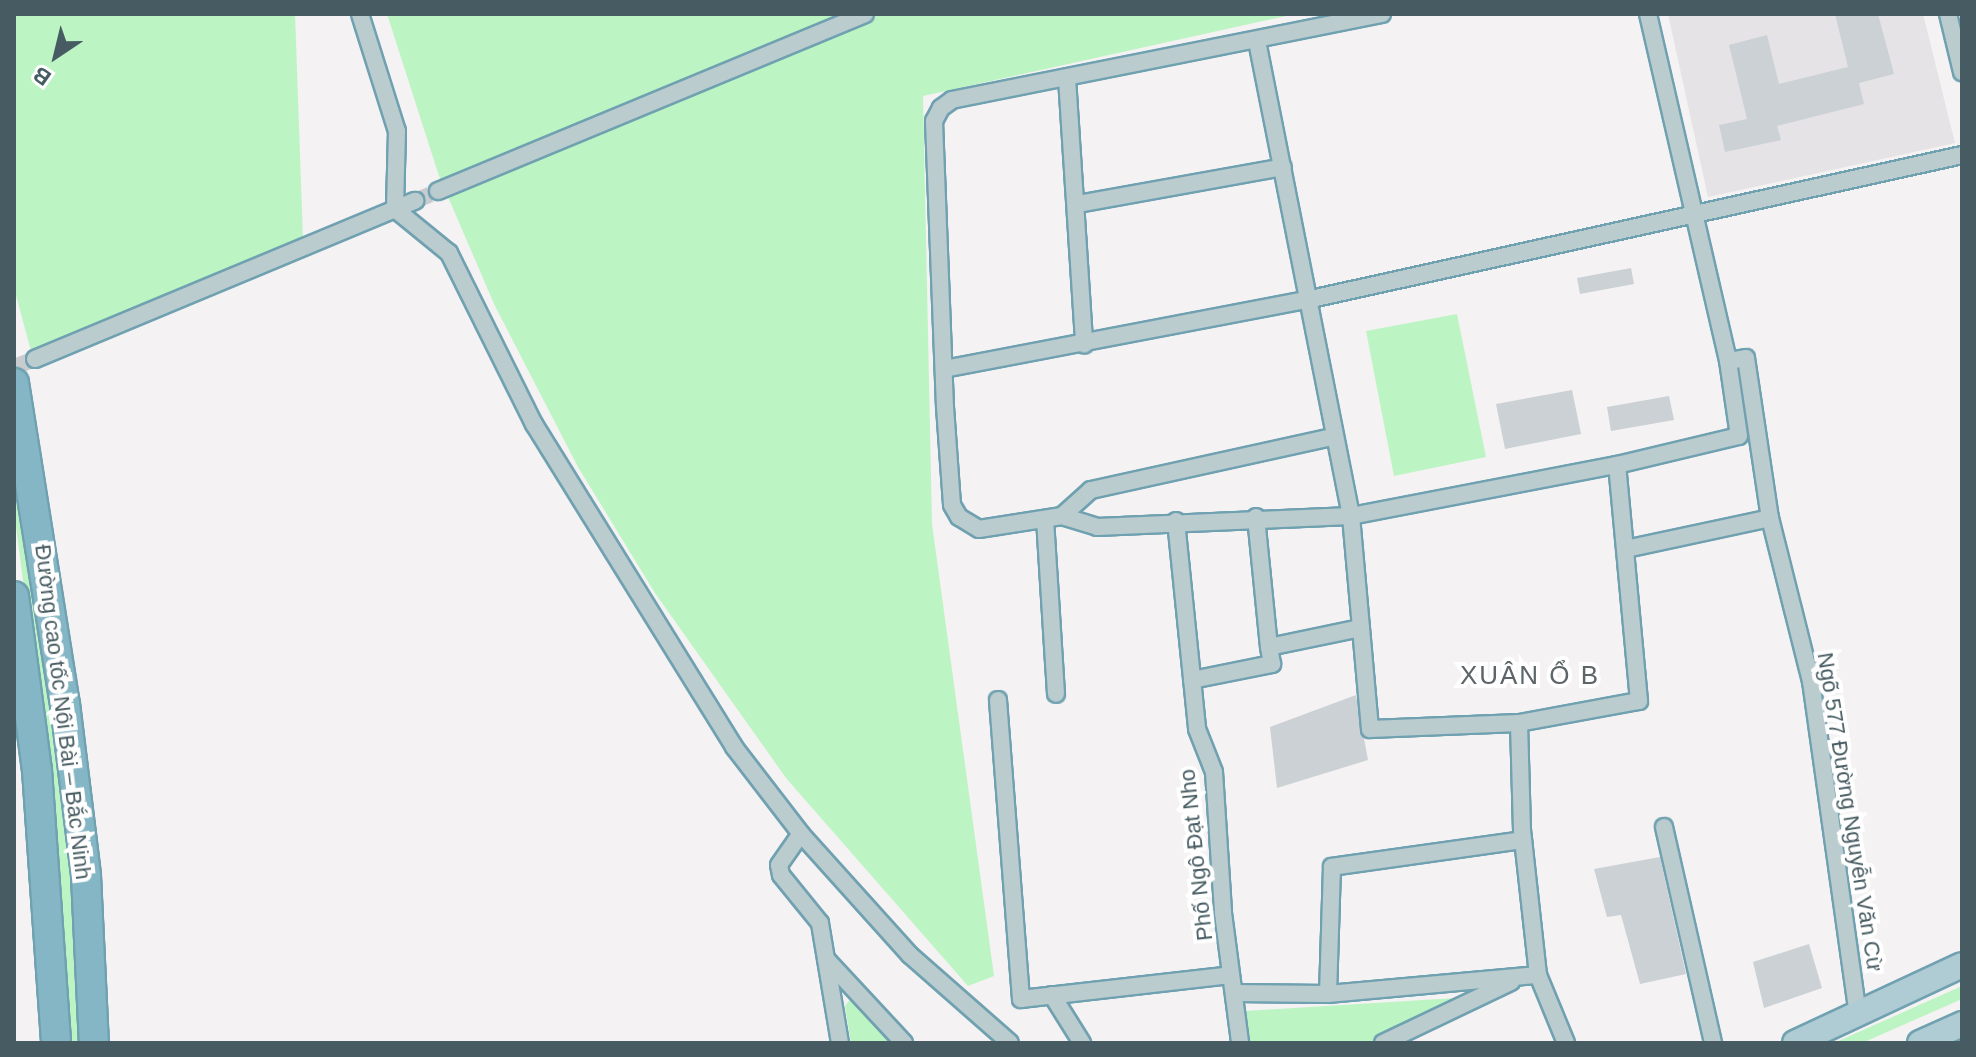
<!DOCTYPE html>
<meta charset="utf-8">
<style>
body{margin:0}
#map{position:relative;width:1976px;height:1057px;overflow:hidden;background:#f4f2f2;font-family:Helvetica,sans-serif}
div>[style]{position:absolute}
.education>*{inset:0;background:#e5e3e5}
.green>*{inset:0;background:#bdf4c3}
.building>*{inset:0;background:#cbd1d4}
.minor-tunnel>*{height:16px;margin-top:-8px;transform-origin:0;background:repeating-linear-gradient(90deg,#c9ccce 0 16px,transparent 0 24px)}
.roads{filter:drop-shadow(2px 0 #70a1b1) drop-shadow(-2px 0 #70a1b1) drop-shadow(0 2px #70a1b1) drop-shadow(0 -2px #70a1b1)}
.minor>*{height:16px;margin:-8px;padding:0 8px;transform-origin:8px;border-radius:8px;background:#bbcccf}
.primary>*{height:24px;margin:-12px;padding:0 12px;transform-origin:12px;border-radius:12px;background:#afcbd3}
.motorway>*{height:28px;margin:-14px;padding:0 14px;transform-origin:14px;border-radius:14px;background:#85b6c5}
span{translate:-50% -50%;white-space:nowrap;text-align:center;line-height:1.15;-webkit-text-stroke:8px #fff;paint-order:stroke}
.street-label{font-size:22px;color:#475c62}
.quarter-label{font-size:26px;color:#5d6568;letter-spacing:2px}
.frame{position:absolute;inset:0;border:16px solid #475c62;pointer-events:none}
.north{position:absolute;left:16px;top:16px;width:80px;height:80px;-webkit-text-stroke:6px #fff;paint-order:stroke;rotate:215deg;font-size:22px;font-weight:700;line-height:32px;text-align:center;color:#475c62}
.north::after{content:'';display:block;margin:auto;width:28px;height:36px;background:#475c62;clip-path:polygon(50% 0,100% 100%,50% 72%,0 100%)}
</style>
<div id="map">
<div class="education">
<i style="clip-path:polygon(1668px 14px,1923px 14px,1955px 143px,1708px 197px)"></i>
</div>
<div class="green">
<i style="clip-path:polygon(14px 14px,295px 14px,303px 239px,31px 351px,14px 288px)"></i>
<i style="clip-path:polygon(387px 14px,1295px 14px,923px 96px,932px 524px,994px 976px,968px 986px,786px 778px,655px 593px,578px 467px,495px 306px,439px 176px)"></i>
<i style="clip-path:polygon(1457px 314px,1486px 457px,1394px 476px,1366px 331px)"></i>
<i style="clip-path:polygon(14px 452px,70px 856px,82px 1043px,70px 1043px,59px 861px,14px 511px)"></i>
<i style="clip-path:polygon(1962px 986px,1962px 999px,1862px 1043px,1834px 1043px)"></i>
<i style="clip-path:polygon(1472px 997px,1373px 1043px,1249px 1043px,1245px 1011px)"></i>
<i style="clip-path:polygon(851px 998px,893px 1043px,851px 1043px,845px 1006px)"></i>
</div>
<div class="building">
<i style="clip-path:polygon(1835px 14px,1878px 14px,1894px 74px,1859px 83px,1864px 104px,1777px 126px,1781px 140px,1725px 152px,1719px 125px,1747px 119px,1729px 45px,1767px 35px,1779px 84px,1848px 67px)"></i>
<i style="clip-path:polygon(1631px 268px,1634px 284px,1580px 294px,1577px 278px)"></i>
<i style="clip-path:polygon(1572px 390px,1581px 434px,1505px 449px,1496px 404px)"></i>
<i style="clip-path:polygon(1669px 396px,1674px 420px,1611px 431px,1607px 407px)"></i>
<i style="clip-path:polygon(1356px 695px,1368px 760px,1277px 788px,1270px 727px)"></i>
<i style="clip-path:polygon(1660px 857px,1686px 974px,1640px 984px,1621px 915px,1607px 917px,1594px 869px)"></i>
<i style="clip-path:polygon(1809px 944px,1822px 988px,1764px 1008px,1753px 962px)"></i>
</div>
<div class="minor-tunnel">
<i style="left:415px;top:201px;width:25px;rotate:-23deg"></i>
<i style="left:14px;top:367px;width:22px;rotate:-21deg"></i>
</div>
<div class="roads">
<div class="minor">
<i style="left:360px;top:14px;width:123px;rotate:72.5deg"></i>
<i style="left:397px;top:131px;width:78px;rotate:91.5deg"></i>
<i style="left:395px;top:209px;width:70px;rotate:39.2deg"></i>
<i style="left:449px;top:253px;width:191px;rotate:63.6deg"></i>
<i style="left:534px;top:424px;width:380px;rotate:58.2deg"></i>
<i style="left:734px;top:747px;width:110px;rotate:52.4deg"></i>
<i style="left:1382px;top:14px;width:439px;rotate:168.7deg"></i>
<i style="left:952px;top:100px;width:14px;rotate:144deg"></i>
<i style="left:941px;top:108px;width:15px;rotate:118deg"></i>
<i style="left:934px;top:121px;width:286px;rotate:87.8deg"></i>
<i style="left:945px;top:407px;width:98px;rotate:85.9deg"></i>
<i style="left:952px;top:505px;width:14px;rotate:60deg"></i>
<i style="left:959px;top:517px;width:23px;rotate:31deg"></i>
<i style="left:979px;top:529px;width:84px;rotate:-8.9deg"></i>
<i style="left:1062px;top:516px;width:37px;rotate:17deg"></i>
<i style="left:1097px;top:527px;width:254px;rotate:-2.5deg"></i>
<i style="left:1351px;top:516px;width:271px;rotate:-10.9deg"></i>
<i style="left:1617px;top:465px;width:125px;rotate:-13.4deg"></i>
<i style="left:1739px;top:436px;width:76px;rotate:-98.3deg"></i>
<i style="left:1648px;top:14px;width:356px;rotate:77deg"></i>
<i style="left:1728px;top:361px;width:18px;rotate:-9deg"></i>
<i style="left:1746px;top:358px;width:162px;rotate:81.5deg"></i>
<i style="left:1770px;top:518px;width:168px;rotate:75.9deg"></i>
<i style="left:1811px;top:681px;width:336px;rotate:82deg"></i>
<i style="left:1948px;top:14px;width:60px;rotate:76.4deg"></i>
<i style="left:1257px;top:41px;width:484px;rotate:78.8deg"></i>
<i style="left:1351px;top:516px;width:214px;rotate:84.9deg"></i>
<i style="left:1370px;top:729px;width:149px;rotate:-2.3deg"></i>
<i style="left:1519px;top:723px;width:122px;rotate:-10.4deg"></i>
<i style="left:1639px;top:701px;width:237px;rotate:-95.3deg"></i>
<i style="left:1067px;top:78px;width:267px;rotate:86.3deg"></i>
<i style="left:438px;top:191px;width:462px;rotate:-22.5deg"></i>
<i style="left:1078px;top:204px;width:208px;rotate:-10.2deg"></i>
<i style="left:35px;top:359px;width:412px;rotate:-22.6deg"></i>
<i style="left:944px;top:369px;width:374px;rotate:-10.8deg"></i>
<i style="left:1311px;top:299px;width:667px;rotate:-12.47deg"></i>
<i style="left:1062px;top:516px;width:39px;rotate:-42deg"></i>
<i style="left:1091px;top:490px;width:248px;rotate:-12.4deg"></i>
<i style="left:1256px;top:517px;width:131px;rotate:84.3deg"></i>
<i style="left:1269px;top:647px;width:94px;rotate:-11.7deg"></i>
<i style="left:1045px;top:519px;width:175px;rotate:86.4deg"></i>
<i style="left:1176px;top:521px;width:209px;rotate:84.2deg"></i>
<i style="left:1197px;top:729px;width:46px;rotate:68.4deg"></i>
<i style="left:1214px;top:772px;width:141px;rotate:86.3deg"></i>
<i style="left:1223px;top:913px;width:131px;rotate:82.5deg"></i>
<i style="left:1626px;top:549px;width:147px;rotate:-12.1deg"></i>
<i style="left:1192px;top:680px;width:82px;rotate:-11.3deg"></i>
<i style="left:1272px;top:664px;width:17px;rotate:-100deg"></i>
<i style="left:998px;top:700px;width:300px;rotate:85.6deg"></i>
<i style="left:1021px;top:999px;width:211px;rotate:-6.5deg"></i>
<i style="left:1519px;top:723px;width:107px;rotate:88.4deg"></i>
<i style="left:1522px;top:830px;width:146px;rotate:83.7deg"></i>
<i style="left:1538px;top:975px;width:74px;rotate:67.6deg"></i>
<i style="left:1664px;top:827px;width:221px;rotate:77.2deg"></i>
<i style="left:1523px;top:840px;width:193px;rotate:172deg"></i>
<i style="left:1332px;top:867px;width:127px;rotate:91.8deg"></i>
<i style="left:1328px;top:994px;width:211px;rotate:-5.2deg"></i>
<i style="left:826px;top:959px;width:115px;rotate:47.1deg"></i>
<i style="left:1234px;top:993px;width:94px;rotate:0.6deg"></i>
<i style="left:1052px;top:995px;width:57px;rotate:58deg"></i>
<i style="left:840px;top:1043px;width:122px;rotate:-99.5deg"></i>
<i style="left:820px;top:923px;width:62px;rotate:-129.1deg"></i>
<i style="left:781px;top:875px;width:10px;rotate:-101deg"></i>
<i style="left:779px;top:865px;width:38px;rotate:-55deg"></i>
<i style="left:801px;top:834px;width:163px;rotate:48deg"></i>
<i style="left:910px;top:955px;width:133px;rotate:41.3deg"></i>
<i style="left:1383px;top:1043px;width:142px;rotate:-25.5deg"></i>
</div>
<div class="primary">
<i style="left:1795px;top:1043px;width:184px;rotate:-25deg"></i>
<i style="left:1920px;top:1043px;width:46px;rotate:-24.3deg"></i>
</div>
<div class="motorway">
<i style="left:14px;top:383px;width:325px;rotate:81deg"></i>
<i style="left:65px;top:704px;width:173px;rotate:83deg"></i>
<i style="left:86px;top:876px;width:167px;rotate:87.3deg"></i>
<i style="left:14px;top:596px;width:176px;rotate:82.5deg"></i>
<i style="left:37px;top:770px;width:274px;rotate:86deg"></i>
</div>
</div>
<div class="street-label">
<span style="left:63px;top:712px;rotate:83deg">Đường cao tốc Nội Bài – Bắc Ninh</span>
<span style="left:1850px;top:812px;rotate:81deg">Ngõ 577 Đường Nguyễn Văn Cừ</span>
<span style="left:1196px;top:855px;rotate:-96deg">Phố Ngô Đạt Nho</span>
</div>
<div class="quarter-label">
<span style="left:1530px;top:676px">XUÂN Ổ B</span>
</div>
<div class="frame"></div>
<div class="north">B</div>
</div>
